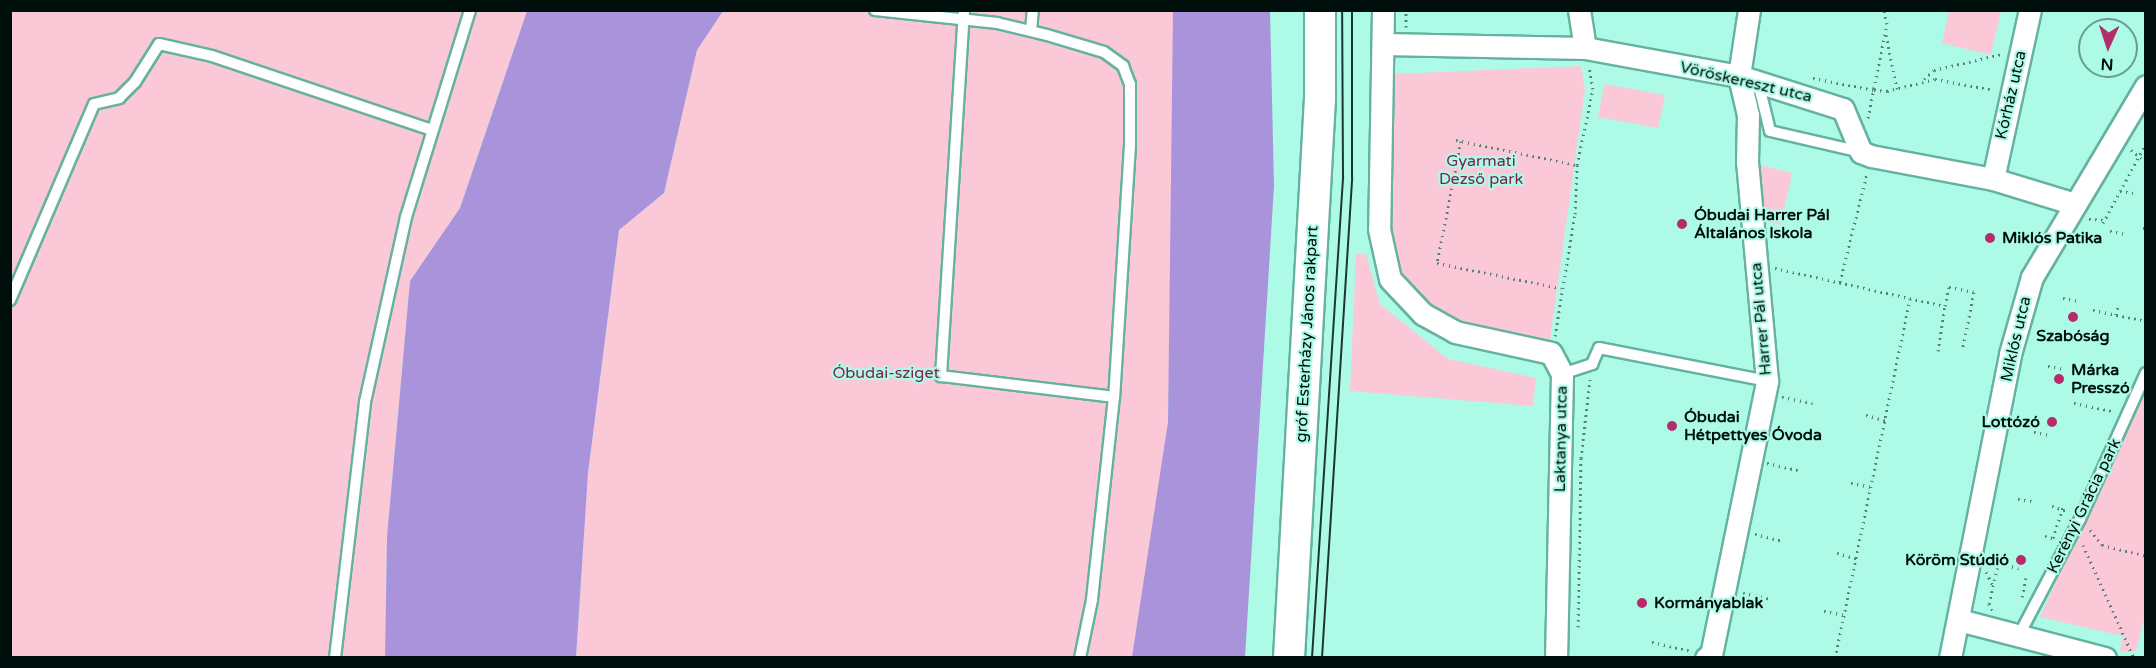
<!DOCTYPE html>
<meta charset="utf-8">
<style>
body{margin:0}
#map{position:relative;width:2156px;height:668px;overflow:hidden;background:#adfbe7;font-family:"Varela Round",sans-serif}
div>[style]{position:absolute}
.green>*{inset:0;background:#fbc8d8}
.water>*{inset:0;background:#a994dc}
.path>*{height:3px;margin-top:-1.5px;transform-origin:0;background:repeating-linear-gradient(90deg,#558277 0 1.5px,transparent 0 6px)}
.roads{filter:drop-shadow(2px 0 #65b2a0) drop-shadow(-2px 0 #65b2a0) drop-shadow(0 2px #65b2a0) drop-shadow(0 -2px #65b2a0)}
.lane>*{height:10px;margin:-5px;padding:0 5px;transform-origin:5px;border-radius:5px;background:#fff}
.street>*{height:21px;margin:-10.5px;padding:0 10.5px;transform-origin:10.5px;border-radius:10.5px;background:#fff}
.secondary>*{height:30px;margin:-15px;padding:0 15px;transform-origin:15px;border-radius:15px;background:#fff}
.tram>*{height:1.5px;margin:-0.75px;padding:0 0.75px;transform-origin:0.75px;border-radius:0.75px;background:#1c362f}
.dots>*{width:16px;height:16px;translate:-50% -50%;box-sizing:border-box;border:3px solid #adfbe7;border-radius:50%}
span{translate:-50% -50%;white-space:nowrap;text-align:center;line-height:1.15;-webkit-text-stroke:4.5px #adfbe7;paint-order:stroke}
.street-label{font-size:16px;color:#000f0b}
.park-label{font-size:16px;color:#80204c}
.poi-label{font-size:16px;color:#000f0b;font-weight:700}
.left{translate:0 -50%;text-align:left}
.right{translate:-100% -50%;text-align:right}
.frame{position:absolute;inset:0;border:12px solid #000f0b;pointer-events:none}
.north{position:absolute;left:2078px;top:18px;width:60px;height:60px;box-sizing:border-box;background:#adfbe7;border:2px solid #689d8f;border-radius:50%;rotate:183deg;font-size:16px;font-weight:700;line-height:24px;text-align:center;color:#000f0b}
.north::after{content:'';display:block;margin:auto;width:21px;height:27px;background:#b52c6c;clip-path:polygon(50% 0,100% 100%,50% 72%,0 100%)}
</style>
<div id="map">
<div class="green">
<i style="clip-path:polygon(10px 11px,527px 11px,460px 208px,410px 281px,387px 537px,385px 657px,11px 657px)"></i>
<i style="clip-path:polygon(723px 11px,1183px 11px,1163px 538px,1146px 570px,1141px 606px,1144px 657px,576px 658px,588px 473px,619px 230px,664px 193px,697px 50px)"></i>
<i style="clip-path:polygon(1949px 11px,2001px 11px,1991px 55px,1942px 43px)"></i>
<i style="clip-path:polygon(1581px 66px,1585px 89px,1549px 347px,1458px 325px,1427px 308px,1396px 273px,1389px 232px,1394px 74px)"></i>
<i style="clip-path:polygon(1604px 84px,1665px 95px,1658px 128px,1598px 117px)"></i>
<i style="clip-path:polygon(1760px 165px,1792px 173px,1781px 225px,1764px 221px)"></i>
<i style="clip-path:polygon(1356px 254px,1366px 254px,1380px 304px,1448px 359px,1536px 378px,1533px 406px,1350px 391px)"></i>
<i style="clip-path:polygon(2145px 382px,2146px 611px,2136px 651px,2120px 651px,2123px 636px,2040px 617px)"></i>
</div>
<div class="water">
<i style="clip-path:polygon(527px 11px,723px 11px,697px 50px,664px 193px,619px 230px,588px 473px,576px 657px,385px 657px,387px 537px,410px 281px,460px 208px)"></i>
<i style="clip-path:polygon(1173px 11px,1270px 11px,1274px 186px,1245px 657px,1132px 657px,1168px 422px)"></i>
</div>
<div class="path">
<i style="left:1406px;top:27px;width:17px;rotate:-90deg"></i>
<i style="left:1886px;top:35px;width:55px;rotate:78.5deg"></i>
<i style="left:1813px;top:78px;width:62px;rotate:11.1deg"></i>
<i style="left:1874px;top:90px;width:13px;rotate:4deg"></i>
<i style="left:1887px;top:91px;width:49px;rotate:-14deg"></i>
<i style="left:1935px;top:79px;width:60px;rotate:10.6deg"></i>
<i style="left:1924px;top:79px;width:13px;rotate:-42deg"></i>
<i style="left:1934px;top:70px;width:70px;rotate:-13.2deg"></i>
<i style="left:1868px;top:118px;width:96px;rotate:-78.6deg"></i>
<i style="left:1887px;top:24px;width:14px;rotate:-102deg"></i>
<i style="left:1456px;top:140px;width:124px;rotate:11.7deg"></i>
<i style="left:1461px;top:141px;width:124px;rotate:101.1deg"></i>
<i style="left:1437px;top:263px;width:126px;rotate:11.5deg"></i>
<i style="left:2131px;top:150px;width:13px;rotate:39deg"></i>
<i style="left:2120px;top:191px;width:14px;rotate:8deg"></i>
<i style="left:2089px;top:219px;width:16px;rotate:4deg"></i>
<i style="left:2103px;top:223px;width:91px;rotate:-61.7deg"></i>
<i style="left:2143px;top:228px;width:3px"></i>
<i style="left:2110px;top:231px;width:15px;rotate:11deg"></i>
<i style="left:1775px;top:268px;width:174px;rotate:12.6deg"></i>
<i style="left:1945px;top:306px;width:19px;rotate:-78deg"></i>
<i style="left:1949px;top:287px;width:25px;rotate:11deg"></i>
<i style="left:1974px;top:292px;width:56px;rotate:101.3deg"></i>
<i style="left:1840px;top:282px;width:112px;rotate:-76.1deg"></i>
<i style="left:2063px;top:298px;width:15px;rotate:11deg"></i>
<i style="left:2093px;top:310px;width:54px;rotate:11.7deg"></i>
<i style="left:2116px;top:315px;width:10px;rotate:-79deg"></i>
<i style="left:1555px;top:336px;width:124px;rotate:-80.7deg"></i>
<i style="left:1575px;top:214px;width:49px;rotate:-87.7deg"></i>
<i style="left:1577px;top:165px;width:78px;rotate:-78.1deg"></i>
<i style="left:1593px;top:89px;width:22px;rotate:-100deg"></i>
<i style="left:1938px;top:351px;width:46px;rotate:-81.2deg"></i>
<i style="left:2048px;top:366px;width:15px;rotate:11deg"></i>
<i style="left:1782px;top:397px;width:31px;rotate:11deg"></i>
<i style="left:2074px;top:403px;width:40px;rotate:12deg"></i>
<i style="left:1866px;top:415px;width:20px;rotate:15deg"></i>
<i style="left:2034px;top:432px;width:15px;rotate:11deg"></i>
<i style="left:1767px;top:463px;width:32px;rotate:13deg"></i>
<i style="left:1851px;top:483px;width:20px;rotate:11deg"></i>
<i style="left:2018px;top:499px;width:18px;rotate:9deg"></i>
<i style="left:2052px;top:506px;width:18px;rotate:19deg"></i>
<i style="left:2090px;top:530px;width:19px;rotate:51deg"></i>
<i style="left:2102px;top:545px;width:45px;rotate:14deg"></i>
<i style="left:1755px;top:534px;width:29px;rotate:14deg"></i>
<i style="left:2045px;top:536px;width:8px;rotate:14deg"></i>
<i style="left:2053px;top:538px;width:32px;rotate:-72deg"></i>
<i style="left:2083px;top:545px;width:124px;rotate:65.7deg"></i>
<i style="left:1837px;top:553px;width:20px;rotate:15deg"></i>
<i style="left:2006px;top:565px;width:13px;rotate:13deg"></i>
<i style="left:1986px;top:572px;width:16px;rotate:63deg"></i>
<i style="left:1743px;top:593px;width:29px;rotate:12deg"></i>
<i style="left:2022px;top:597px;width:24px;rotate:-78deg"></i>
<i style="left:1992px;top:610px;width:7px;rotate:-117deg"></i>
<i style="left:1989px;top:604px;width:37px;rotate:-77deg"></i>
<i style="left:1824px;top:611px;width:20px;rotate:11deg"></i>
<i style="left:1578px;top:627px;width:169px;rotate:-89deg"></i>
<i style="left:1581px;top:458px;width:79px;rotate:-83.4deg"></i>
<i style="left:1652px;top:642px;width:40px;rotate:13deg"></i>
<i style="left:1835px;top:658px;width:368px;rotate:-78.2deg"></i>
</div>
<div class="roads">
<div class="lane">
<i style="left:875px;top:10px;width:123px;rotate:6.1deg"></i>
<i style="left:997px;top:23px;width:51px;rotate:13.5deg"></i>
<i style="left:1047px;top:35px;width:59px;rotate:16.6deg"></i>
<i style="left:1104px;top:52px;width:24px;rotate:36deg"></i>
<i style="left:1123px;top:66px;width:19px;rotate:69deg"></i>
<i style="left:1130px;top:84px;width:61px;rotate:90deg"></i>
<i style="left:1130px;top:145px;width:253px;rotate:93.6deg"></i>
<i style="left:1114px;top:397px;width:204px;rotate:96.2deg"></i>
<i style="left:1092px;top:600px;width:59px;rotate:101.7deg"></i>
<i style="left:964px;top:10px;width:367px;rotate:93.6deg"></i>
<i style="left:941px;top:376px;width:174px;rotate:6.9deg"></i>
<i style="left:1031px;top:31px;width:21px;rotate:-85deg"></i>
<i style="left:1758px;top:82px;width:50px;rotate:76.2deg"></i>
<i style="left:1770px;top:131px;width:93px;rotate:13deg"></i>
<i style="left:10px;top:300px;width:213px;rotate:-66.8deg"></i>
<i style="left:94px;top:104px;width:26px;rotate:-13deg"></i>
<i style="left:119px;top:98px;width:23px;rotate:-45deg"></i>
<i style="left:135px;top:82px;width:45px;rotate:-57.7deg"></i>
<i style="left:159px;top:44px;width:54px;rotate:12.8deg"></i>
<i style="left:212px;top:56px;width:232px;rotate:18.6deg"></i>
<i style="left:1562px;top:374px;width:32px;rotate:-18deg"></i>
<i style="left:1592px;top:364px;width:17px;rotate:-66deg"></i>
<i style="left:1599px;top:348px;width:171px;rotate:11.1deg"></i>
<i style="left:2018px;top:637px;width:133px;rotate:-62.3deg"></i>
<i style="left:2080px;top:519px;width:160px;rotate:-65.7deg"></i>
<i style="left:335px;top:658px;width:258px;rotate:-83.3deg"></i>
<i style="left:365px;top:402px;width:189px;rotate:-77.5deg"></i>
<i style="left:406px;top:217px;width:217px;rotate:-72.8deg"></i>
</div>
<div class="street">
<i style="left:1383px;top:10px;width:219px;rotate:91deg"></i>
<i style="left:1379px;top:229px;width:51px;rotate:77.6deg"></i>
<i style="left:1390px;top:279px;width:48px;rotate:46.7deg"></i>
<i style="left:1423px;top:314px;width:37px;rotate:29deg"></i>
<i style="left:1455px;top:332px;width:98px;rotate:12.3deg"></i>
<i style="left:1551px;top:353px;width:24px;rotate:62deg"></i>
<i style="left:1562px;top:374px;width:284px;rotate:91.2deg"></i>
<i style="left:1579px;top:10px;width:38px;rotate:81deg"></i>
<i style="left:1383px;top:44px;width:202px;rotate:1.1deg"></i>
<i style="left:1585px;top:48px;width:157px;rotate:10.3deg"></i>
<i style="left:1739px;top:76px;width:109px;rotate:17.6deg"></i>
<i style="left:1843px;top:109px;width:47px;rotate:67.3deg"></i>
<i style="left:1861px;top:152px;width:11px;rotate:22deg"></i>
<i style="left:1871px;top:156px;width:124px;rotate:10.7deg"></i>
<i style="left:1993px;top:179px;width:86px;rotate:17deg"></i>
<i style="left:1993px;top:179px;width:173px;rotate:-77.7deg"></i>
<i style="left:1959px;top:620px;width:151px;rotate:14.6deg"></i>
<i style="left:1706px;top:658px;width:6px;rotate:-31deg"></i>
<i style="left:1711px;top:655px;width:280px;rotate:-78.4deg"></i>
<i style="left:1767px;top:381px;width:220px;rotate:-95.2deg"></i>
<i style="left:1747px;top:162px;width:47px;rotate:-88.8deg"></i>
<i style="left:1748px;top:115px;width:40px;rotate:-103deg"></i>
<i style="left:1739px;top:76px;width:67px;rotate:-81.4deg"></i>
<i style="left:1950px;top:658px;width:310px;rotate:-78.8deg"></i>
<i style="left:2010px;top:354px;width:80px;rotate:-74.1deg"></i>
<i style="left:2032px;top:277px;width:222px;rotate:-59.2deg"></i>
</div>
<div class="secondary">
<i style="left:1289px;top:658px;width:560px;rotate:-86.83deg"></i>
<i style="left:1320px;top:99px;width:89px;rotate:-90deg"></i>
</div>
</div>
<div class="tram">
<i style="left:1312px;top:658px;width:482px;rotate:-86.3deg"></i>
<i style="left:1343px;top:177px;width:167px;rotate:-90.3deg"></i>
<i style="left:1322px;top:658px;width:481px;rotate:-86.4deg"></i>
<i style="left:1352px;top:178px;width:168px;rotate:-90deg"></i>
</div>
<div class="dots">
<i style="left:1682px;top:224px;background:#b52c6c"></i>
<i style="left:1990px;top:238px;background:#b52c6c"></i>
<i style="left:2073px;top:317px;background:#b52c6c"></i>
<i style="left:2059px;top:379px;background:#b52c6c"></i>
<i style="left:2052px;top:422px;background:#b52c6c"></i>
<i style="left:1672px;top:426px;background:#b52c6c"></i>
<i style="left:2021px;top:560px;background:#b52c6c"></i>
<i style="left:1642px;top:603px;background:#b52c6c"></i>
</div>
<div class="street-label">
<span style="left:1746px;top:82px;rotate:13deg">Vöröskereszt utca</span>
<span style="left:2011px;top:95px;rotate:-77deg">Kórház utca</span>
<span style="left:1761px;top:319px;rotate:-95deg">Harrer Pál utca</span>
<span style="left:1307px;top:334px;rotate:-87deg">gróf Esterházy János rakpart</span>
<span style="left:2016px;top:339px;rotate:-77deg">Miklós utca</span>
<span style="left:1561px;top:439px;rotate:-89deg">Laktanya utca</span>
<span style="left:2084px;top:506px;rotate:-64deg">Kerényi Grácia park</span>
</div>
<div class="park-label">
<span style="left:1481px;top:170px">Gyarmati<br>Dezső park</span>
<span style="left:886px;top:373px">Óbudai-sziget</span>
</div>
<div class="poi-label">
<span class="left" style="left:1694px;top:224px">Óbudai Harrer Pál<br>Általános Iskola</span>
<span class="left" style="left:2002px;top:238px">Miklós Patika</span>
<span style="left:2073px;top:336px">Szabóság</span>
<span class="left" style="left:2071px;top:379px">Márka<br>Presszó</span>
<span class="left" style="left:1684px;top:426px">Óbudai<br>Hétpettyes Óvoda</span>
<span class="right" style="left:2040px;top:422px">Lottózó</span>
<span class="right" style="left:2009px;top:560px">Köröm Stúdió</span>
<span class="left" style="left:1654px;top:603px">Kormányablak</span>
</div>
<div class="frame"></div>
<div class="north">N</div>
</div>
